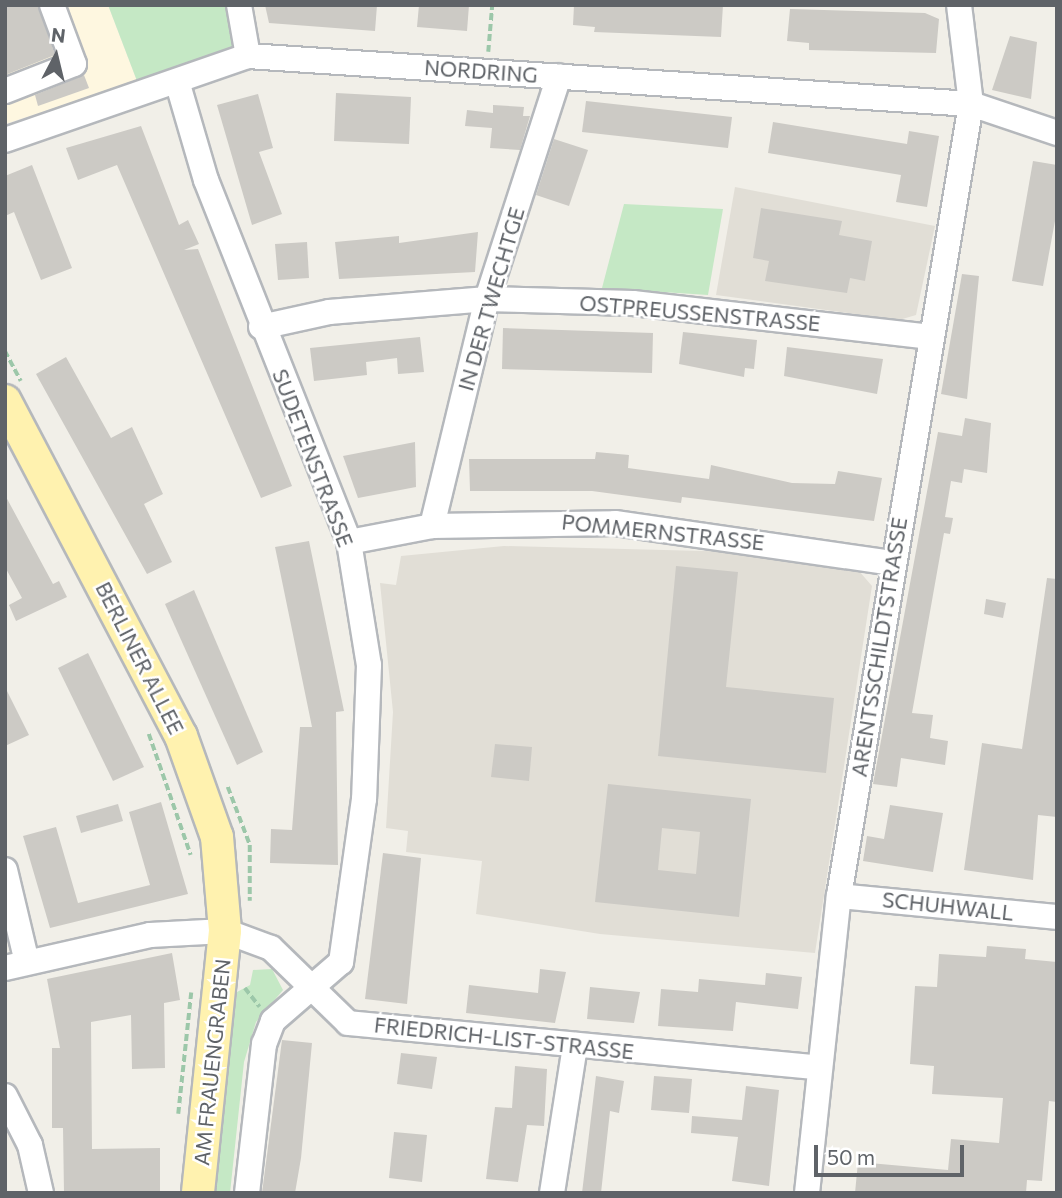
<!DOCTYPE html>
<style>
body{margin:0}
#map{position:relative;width:1062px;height:1198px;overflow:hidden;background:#f1efe8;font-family:Commissioner,sans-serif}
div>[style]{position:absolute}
.commercial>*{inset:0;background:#fef7e0}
.education>*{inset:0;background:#e1ded6}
.green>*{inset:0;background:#c5e8c5}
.building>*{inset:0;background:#cccac5}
.path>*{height:3.5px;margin-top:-1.75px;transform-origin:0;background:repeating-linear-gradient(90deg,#9cc7a9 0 7px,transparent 0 10.5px)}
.roads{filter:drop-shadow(2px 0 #b5b8bc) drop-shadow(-2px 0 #b5b8bc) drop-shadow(0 2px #b5b8bc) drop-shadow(0 -2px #b5b8bc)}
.minor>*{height:24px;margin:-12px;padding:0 12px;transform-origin:12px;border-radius:12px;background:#fff}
.major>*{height:32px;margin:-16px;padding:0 16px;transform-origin:16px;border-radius:16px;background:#fff2af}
span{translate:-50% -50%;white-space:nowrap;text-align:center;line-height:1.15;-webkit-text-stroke:5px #fff;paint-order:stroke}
.street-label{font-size:21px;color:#5f6368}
.frame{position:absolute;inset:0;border:7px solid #5f6368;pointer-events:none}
.north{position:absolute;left:21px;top:21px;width:70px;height:70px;-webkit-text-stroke:5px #fff;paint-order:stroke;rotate:7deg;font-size:19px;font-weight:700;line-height:28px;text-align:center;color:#5f6368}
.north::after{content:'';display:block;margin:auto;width:24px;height:32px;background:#5f6368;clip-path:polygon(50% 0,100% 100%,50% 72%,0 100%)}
.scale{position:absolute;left:814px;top:1145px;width:150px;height:32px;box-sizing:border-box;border:4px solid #5f6368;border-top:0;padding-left:9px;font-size:21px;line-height:24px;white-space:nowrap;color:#5f6368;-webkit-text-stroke:5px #fff;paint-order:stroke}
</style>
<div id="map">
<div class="commercial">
<i style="clip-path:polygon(5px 5px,108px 5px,137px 81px,5px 124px)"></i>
</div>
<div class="education">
<i style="clip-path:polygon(735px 187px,935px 226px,916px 315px,899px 320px,716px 295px)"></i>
<i style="clip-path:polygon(504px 546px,742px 552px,859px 571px,872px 586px,815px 953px,600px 934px,476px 914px,482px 861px,406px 852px,408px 831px,386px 828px,393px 712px,380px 583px,396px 585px,401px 556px)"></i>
</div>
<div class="green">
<i style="clip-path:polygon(108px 5px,228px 5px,235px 47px,137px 81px)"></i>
<i style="clip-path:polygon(624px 204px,723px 209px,708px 295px,602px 288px)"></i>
<i style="clip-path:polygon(272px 969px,283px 990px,256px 1022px,244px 1062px,230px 1193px,211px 1193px,237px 992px,250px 985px,253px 970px)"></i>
</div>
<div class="building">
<i style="clip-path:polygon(5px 5px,38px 5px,55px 55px,5px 75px)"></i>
<i style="clip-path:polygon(265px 5px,377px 5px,375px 31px,269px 23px)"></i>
<i style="clip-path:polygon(419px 5px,469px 5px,467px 31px,417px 27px)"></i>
<i style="clip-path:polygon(574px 5px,723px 5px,721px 37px,594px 32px,595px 27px,573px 25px)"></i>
<i style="clip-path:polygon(790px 9px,925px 13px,939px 19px,936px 53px,809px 50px,809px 43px,787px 41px)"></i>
<i style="clip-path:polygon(1010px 36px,1037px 42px,1031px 99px,992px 90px)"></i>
<i style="clip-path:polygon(84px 75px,89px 88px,38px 106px,35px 95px)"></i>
<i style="clip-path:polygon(336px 93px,411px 97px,409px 144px,334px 141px)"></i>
<i style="clip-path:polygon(258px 94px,273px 148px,259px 152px,282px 214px,252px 225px,217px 105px)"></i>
<i style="clip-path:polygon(586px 101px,732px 117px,728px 148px,582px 132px)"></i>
<i style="clip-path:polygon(493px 105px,524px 107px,523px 116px,530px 116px,520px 150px,490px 148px,492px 128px,465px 126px,467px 110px,493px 113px)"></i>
<i style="clip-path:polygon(773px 122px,907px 144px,909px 131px,939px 136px,927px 207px,896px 202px,901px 175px,768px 153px)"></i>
<i style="clip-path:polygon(141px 126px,179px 225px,188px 220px,199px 244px,184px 250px,198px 249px,292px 486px,261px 498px,117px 165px,78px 180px,66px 148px)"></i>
<i style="clip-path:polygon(554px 139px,588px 150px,569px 206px,536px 195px)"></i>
<i style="clip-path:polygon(1033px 161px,1057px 165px,1057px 210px,1043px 286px,1012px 281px)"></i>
<i style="clip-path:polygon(32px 165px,72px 268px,41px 280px,14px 212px,5px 216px,5px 176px)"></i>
<i style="clip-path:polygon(761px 208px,842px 221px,839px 235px,872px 241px,865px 281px,850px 278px,847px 293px,765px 281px,769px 261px,753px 258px)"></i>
<i style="clip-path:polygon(478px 232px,475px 272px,339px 279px,335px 242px,399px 236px,399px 243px)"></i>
<i style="clip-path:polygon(307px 242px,309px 278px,278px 280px,275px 244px)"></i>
<i style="clip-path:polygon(962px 274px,979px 276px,967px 399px,941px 394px)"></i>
<i style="clip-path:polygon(503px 328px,653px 333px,652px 373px,502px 369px)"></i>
<i style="clip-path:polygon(683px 332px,757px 340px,754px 369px,745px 368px,744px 377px,679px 364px)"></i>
<i style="clip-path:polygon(420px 337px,424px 372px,398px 374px,397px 358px,366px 362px,367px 375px,314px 381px,310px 348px)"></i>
<i style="clip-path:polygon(787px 347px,883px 359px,877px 394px,784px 376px)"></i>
<i style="clip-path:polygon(66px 357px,111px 438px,132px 427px,163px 494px,144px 504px,172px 562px,147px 574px,36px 374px)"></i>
<i style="clip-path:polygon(965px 418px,991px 423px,987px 473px,964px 469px,962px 483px,951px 481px,945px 517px,953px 518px,950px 534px,944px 533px,912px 713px,933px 715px,930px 738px,948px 741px,945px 765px,901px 758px,897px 787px,873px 784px,938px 432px,962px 436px)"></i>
<i style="clip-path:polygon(415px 442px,416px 487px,358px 498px,343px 456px)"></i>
<i style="clip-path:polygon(596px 452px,629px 455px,628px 468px,709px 479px,711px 465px,792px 483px,835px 484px,838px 471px,882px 478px,874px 521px,682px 497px,681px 503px,592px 491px,470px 491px,469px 459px,595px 459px)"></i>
<i style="clip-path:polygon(5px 495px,53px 584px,59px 581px,67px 597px,16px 621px,9px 605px,22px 598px,5px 567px)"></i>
<i style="clip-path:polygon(309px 541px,344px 711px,336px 712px,338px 865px,270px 863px,271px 829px,292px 830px,300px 727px,312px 727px,275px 547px)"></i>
<i style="clip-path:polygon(676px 566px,738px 572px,726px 687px,834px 698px,826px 773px,658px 756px)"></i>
<i style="clip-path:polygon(1047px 578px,1057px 579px,1057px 817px,1038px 815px,1033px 880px,964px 870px,982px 743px,1022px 749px)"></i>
<i style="clip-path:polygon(194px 590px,263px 752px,237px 765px,165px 604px)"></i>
<i style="clip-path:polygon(986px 599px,1006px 603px,1003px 618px,984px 614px)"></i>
<i style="clip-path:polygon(88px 653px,144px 767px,113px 781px,58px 668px)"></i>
<i style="clip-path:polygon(5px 687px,29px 735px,5px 746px)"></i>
<i style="clip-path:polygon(495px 744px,532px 747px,529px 781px,491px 777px)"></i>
<i style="clip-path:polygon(evenodd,608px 784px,751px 799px,739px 917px,595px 902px,608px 784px,662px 828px,700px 832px,696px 874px,658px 870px,662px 828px)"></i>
<i style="clip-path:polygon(161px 802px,188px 894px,50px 928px,23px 836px,56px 827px,78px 903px,150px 885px,129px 812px)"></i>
<i style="clip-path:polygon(118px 804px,123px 821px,81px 833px,76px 816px)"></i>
<i style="clip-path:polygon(890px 805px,943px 813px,933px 872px,863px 861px,867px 836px,884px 839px)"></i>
<i style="clip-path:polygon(383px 853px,421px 858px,407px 1004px,365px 999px)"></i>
<i style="clip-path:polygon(987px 946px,1026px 949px,1025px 959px,1057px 962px,1057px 1102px,1049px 1101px,1042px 1181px,1027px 1180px,1026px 1193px,855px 1193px,858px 1162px,948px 1170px,951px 1139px,999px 1143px,1003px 1098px,932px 1094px,934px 1066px,910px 1064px,915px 986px,937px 987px,939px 954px,986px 957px)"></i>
<i style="clip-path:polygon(172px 953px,180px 1000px,164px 1003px,165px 1068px,132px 1069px,131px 1015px,91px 1022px,92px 1149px,160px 1148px,160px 1193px,64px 1193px,63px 1128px,52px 1128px,52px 1048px,60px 1048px,47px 979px)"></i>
<i style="clip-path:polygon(540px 969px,566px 972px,555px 1023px,466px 1013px,469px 985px,538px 993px)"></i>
<i style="clip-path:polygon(766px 973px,802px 977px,798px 1009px,736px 1002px,733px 1031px,658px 1026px,661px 989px,698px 992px,699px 979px,765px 985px)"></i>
<i style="clip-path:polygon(590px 987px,640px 992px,634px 1023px,587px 1019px)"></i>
<i style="clip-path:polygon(282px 1040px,312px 1043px,301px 1158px,295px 1193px,262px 1193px)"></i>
<i style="clip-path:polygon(401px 1053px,437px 1057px,432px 1089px,397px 1084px)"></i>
<i style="clip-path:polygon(515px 1066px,547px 1069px,544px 1126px,527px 1125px,518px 1182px,486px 1179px,495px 1107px,512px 1108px)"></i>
<i style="clip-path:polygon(596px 1076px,624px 1081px,619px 1113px,610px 1111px,601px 1193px,582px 1193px)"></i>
<i style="clip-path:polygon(654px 1076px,692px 1079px,689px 1113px,651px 1110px)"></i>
<i style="clip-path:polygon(746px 1086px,779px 1090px,769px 1186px,732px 1181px,738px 1137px,691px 1133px,692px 1116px,742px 1120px)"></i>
<i style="clip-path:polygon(394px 1132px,427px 1135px,422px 1182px,389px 1178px)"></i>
</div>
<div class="path">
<i style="left:488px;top:52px;width:47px;rotate:-85.1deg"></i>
<i style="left:5px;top:351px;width:34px;rotate:62deg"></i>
<i style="left:149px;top:734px;width:128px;rotate:70.9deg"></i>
<i style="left:228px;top:787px;width:62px;rotate:69.2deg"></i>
<i style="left:250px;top:845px;width:56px;rotate:90deg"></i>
<i style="left:245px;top:988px;width:24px;rotate:52deg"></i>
<i style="left:178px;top:1114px;width:122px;rotate:-83.9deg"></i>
</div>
<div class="roads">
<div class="minor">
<i style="left:239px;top:5px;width:52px;rotate:80deg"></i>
<i style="left:177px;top:81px;width:103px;rotate:73.7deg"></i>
<i style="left:206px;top:180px;width:389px;rotate:68.4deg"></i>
<i style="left:349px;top:542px;width:125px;rotate:80.8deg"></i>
<i style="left:369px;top:665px;width:134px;rotate:92.1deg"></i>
<i style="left:364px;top:799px;width:165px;rotate:98deg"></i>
<i style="left:341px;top:962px;width:90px;rotate:139.1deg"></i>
<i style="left:273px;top:1021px;width:25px;rotate:111deg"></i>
<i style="left:264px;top:1044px;width:150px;rotate:96.5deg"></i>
<i style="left:5px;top:91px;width:74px;rotate:-21.4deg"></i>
<i style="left:74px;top:64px;width:63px;rotate:-110.4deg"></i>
<i style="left:5px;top:140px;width:257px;rotate:-19.1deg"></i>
<i style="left:248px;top:56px;width:725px;rotate:3.8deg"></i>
<i style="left:971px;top:104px;width:91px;rotate:18.6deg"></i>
<i style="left:261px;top:327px;width:70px;rotate:-12.4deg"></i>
<i style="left:329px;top:312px;width:159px;rotate:-4.7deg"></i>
<i style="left:487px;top:299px;width:146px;rotate:1.6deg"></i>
<i style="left:633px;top:303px;width:300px;rotate:6.5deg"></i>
<i style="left:432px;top:526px;width:234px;rotate:-76.4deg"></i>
<i style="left:487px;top:299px;width:234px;rotate:-72.1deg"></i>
<i style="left:349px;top:542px;width:85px;rotate:-10.9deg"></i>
<i style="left:432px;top:526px;width:183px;rotate:-0.9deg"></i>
<i style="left:615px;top:523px;width:281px;rotate:8.2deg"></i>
<i style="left:5px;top:870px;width:95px;rotate:76.6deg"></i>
<i style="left:839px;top:896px;width:219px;rotate:5.5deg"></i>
<i style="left:5px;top:968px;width:149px;rotate:-12.8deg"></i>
<i style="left:150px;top:935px;width:75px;rotate:-3.1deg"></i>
<i style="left:225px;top:931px;width:49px;rotate:20.3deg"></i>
<i style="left:271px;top:948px;width:107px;rotate:44.2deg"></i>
<i style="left:348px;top:1023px;width:470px;rotate:5.4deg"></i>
<i style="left:5px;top:1096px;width:55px;rotate:63deg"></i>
<i style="left:30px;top:1145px;width:49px;rotate:77.1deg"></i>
<i style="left:552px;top:1193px;width:149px;rotate:-81.1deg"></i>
<i style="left:807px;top:1193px;width:299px;rotate:-83.9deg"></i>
<i style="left:839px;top:896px;width:803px;rotate:-80.54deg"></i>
<i style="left:971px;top:104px;width:100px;rotate:-96.9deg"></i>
</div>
<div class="major">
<i style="left:5px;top:401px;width:378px;rotate:62.3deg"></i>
<i style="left:181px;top:736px;width:107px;rotate:70.4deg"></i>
<i style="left:217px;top:837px;width:94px;rotate:85.1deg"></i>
<i style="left:225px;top:931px;width:263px;rotate:95.9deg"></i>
</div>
</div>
<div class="street-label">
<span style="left:481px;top:71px;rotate:4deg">NORDRING</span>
<span style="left:491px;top:299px;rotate:-74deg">IN DER TWECHTGE</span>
<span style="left:700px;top:313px;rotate:5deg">OSTPREUSSENSTRASSE</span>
<span style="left:313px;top:458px;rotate:69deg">SUDETENSTRASSE</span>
<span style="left:663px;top:532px;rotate:6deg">POMMERNSTRASSE</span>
<span style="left:879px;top:647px;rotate:-81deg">ARENTSSCHILDTSTRASSE</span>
<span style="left:140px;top:658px;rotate:63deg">BERLINER ALLEE</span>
<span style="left:948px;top:906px;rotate:6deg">SCHUHWALL</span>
<span style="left:504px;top:1038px;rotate:6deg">FRIEDRICH-LIST-STRASSE</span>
<span style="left:212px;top:1062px;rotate:-84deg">AM FRAUENGRABEN</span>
</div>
<div class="frame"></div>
<div class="north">N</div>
<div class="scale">50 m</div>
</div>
